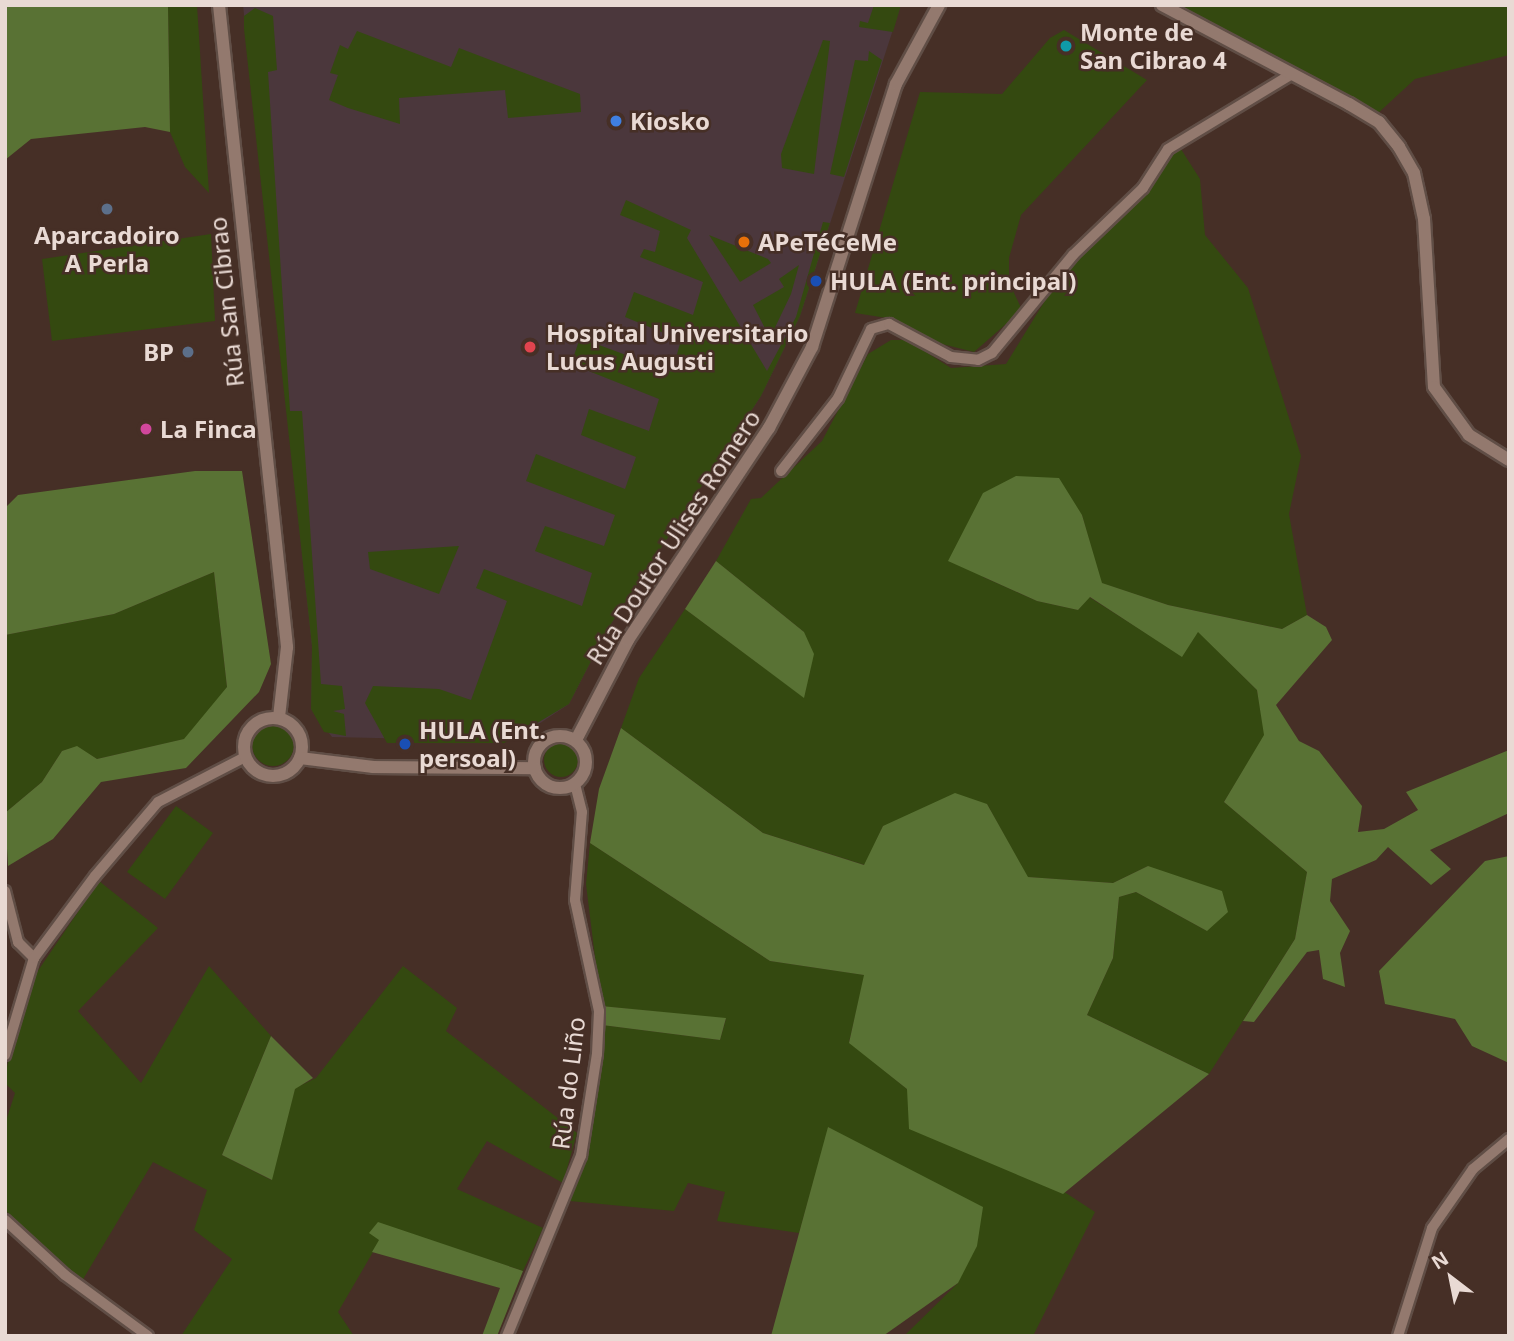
<!DOCTYPE html>
<meta charset="utf-8">
<style>
body{margin:0}
#map{position:relative;width:1514px;height:1341px;overflow:hidden;background:#462f26;font-family:"Noto Sans",sans-serif}
div>[style]{position:absolute}
.medical>*{inset:0;background:#4b373c}
.green>*{inset:0;background:#344910}
.round{border-radius:50%}
.forest>*{inset:0;background:#597234}
.roads{filter:drop-shadow(2px 0 #604e46) drop-shadow(-2px 0 #604e46) drop-shadow(0 2px #604e46) drop-shadow(0 -2px #604e46)}
.minor>*{height:10px;margin:-5px;padding:0 5px;transform-origin:5px;border-radius:5px;background:#93796e}
.tertiary>*{height:12px;margin:-6px;padding:0 6px;transform-origin:6px;border-radius:6px;background:#93796e}
.tertiary>.ring{margin:-6px;padding:0;box-sizing:content-box;background:none;border:12px solid #93796e;border-radius:50%}
.dots>*{width:19px;height:19px;translate:-50% -50%;box-sizing:border-box;border:4px solid #462f26;border-radius:50%}
span{translate:-50% -50%;white-space:nowrap;text-align:center;line-height:1.15;-webkit-text-stroke:5px #462f26;paint-order:stroke}
.poi-label{font-size:24px;color:#e9dad4;font-weight:700}
.left{translate:0 -50%;text-align:left}
.right{translate:-100% -50%;text-align:right}
.street-label{font-size:24px;color:#e9dad4}
.frame{position:absolute;inset:0;border:7px solid #e9dad4;pointer-events:none}
.north{position:absolute;left:1416px;top:1243px;width:70px;height:70px;-webkit-text-stroke:5px #462f26;paint-order:stroke;rotate:328deg;font-size:19px;font-weight:700;line-height:28px;text-align:center;color:#e9dad4}
.north::after{content:'';display:block;margin:auto;width:24px;height:32px;background:#e9dad4;clip-path:polygon(50% 0,100% 100%,50% 72%,0 100%)}
</style>
<div id="map">
<div class="medical">
<i style="clip-path:polygon(243px 5px,901px 5px,800px 316px,761px 396px,607px 630px,569px 704px,513px 741px,332px 737px,311px 709px,312px 646px)"></i>
</div>
<div class="green">
<i style="clip-path:polygon(168px 5px,197px 5px,209px 193px,185px 167px,170px 132px)"></i>
<i style="clip-path:polygon(874px 5px,901px 5px,893px 32px,859px 27px,860px 21px,868px 23px)"></i>
<i style="clip-path:polygon(1174px 5px,1509px 5px,1509px 55px,1415px 79px,1376px 115px)"></i>
<i style="clip-path:polygon(255px 8px,273px 16px,277px 70px,268px 72px,290px 411px,302px 411px,321px 684px,342px 686px,345px 709px,333px 711px,344px 714px,346px 736px,324px 732px,311px 709px,312px 646px,244px 29px,244px 16px)"></i>
<i style="clip-path:polygon(1064px 30px,1147px 80px,1021px 215px,1009px 258px,1009px 282px,1022px 310px,974px 352px,922px 339px,893px 319px,855px 313px,920px 92px,1002px 94px,1050px 38px)"></i>
<i style="clip-path:polygon(357px 31px,451px 67px,459px 48px,580px 94px,581px 112px,508px 118px,505px 90px,399px 98px,400px 124px,348px 108px,329px 100px,338px 75px,330px 73px,340px 45px,348px 49px)"></i>
<i style="clip-path:polygon(823px 40px,830px 41px,814px 174px,782px 168px,781px 154px)"></i>
<i style="clip-path:polygon(869px 51px,882px 60px,844px 177px,830px 174px,855px 60px,868px 61px)"></i>
<i style="clip-path:polygon(1179px 146px,1200px 179px,1205px 235px,1248px 288px,1301px 456px,1289px 514px,1307px 615px,1282px 629px,1168px 605px,1101px 583px,1082px 515px,983px 577px,1037px 601px,1078px 610px,1089px 597px,1182px 656px,1198px 631px,1257px 690px,1265px 735px,1224px 802px,1307px 872px,1295px 939px,1209px 1074px,1087px 1015px,1113px 958px,1119px 897px,1136px 892px,1207px 931px,1148px 866px,1113px 883px,1027px 877px,987px 804px,883px 826px,865px 865px,763px 833px,621px 728px,639px 678px,685px 609px,804px 697px,804px 632px,716px 561px,751px 499px,761px 498px,822px 441px,868px 354px,891px 340px,907px 340px,951px 368px,1006px 364px,1054px 286px)"></i>
<i style="clip-path:polygon(626px 200px,691px 230px,687px 238px,767px 371px,796px 317px,823px 222px,830px 223px,800px 316px,761px 396px,607px 630px,569px 704px,504px 743px,387px 743px,365px 703px,373px 686px,439px 689px,471px 700px,507px 601px,476px 588px,484px 569px,582px 606px,592px 573px,535px 551px,545px 526px,604px 546px,615px 515px,526px 481px,536px 454px,625px 489px,636px 457px,581px 435px,589px 409px,649px 431px,659px 399px,571px 364px,580px 338px,672px 372px,681px 340px,625px 317px,634px 292px,693px 315px,703px 282px,640px 257px,644px 249px,655px 252px,660px 231px,620px 215px)"></i>
<i style="clip-path:polygon(211px 234px,215px 321px,52px 341px,42px 259px)"></i>
<i style="clip-path:polygon(709px 235px,768px 259px,771px 263px,740px 282px)"></i>
<i style="clip-path:polygon(799px 265px,791px 294px,770px 338px,753px 305px,784px 287px,779px 279px)"></i>
<i style="clip-path:polygon(459px 546px,439px 594px,370px 569px,368px 552px)"></i>
<i style="clip-path:polygon(214px 572px,227px 687px,215px 708px,185px 739px,97px 759px,77px 747px,62px 751px,42px 782px,5px 813px,5px 635px,114px 614px)"></i>
<i class="round" style="left:252px;top:724px;width:42px;height:42px"></i>
<i class="round" style="left:544px;top:743px;width:34px;height:34px"></i>
<i style="clip-path:polygon(176px 806px,213px 833px,165px 899px,127px 872px)"></i>
<i style="clip-path:polygon(590px 843px,770px 961px,865px 975px,849px 1042px,907px 1089px,1095px 1212px,1033px 1336px,904px 1336px,958px 1283px,829px 1127px,799px 1233px,717px 1221px,725px 1192px,688px 1183px,674px 1211px,570px 1201px,586px 1162px,602px 1025px,720px 1040px,726px 1019px,601px 1006px,586px 884px)"></i>
<i style="clip-path:polygon(99px 881px,158px 928px,78px 1011px,141px 1083px,209px 966px,271px 1036px,222px 1155px,271px 1180px,295px 1088px,316px 1078px,403px 966px,457px 1008px,446px 1031px,577px 1133px,563px 1183px,487px 1141px,457px 1189px,543px 1228px,523px 1271px,378px 1223px,380px 1240px,338px 1312px,354px 1336px,181px 1336px,232px 1259px,194px 1230px,207px 1190px,153px 1162px,82px 1281px,5px 1210px,5px 1124px,15px 1093px,6px 1084px,7px 1067px,16px 1023px,33px 978px)"></i>
</div>
<div class="forest">
<i style="clip-path:polygon(5px 5px,168px 5px,170px 132px,145px 127px,31px 139px,5px 160px)"></i>
<i style="clip-path:polygon(195px 471px,242px 471px,271px 664px,259px 692px,186px 768px,101px 782px,53px 839px,8px 866px,5px 813px,42px 782px,62px 751px,77px 746px,97px 759px,184px 739px,227px 687px,214px 572px,114px 614px,5px 635px,5px 508px,18px 495px)"></i>
<i style="clip-path:polygon(1016px 476px,1059px 478px,1082px 515px,1102px 583px,1168px 605px,1282px 629px,1307px 615px,1326px 627px,1332px 640px,1276px 705px,1299px 741px,1319px 751px,1362px 806px,1358px 832px,1384px 829px,1418px 810px,1406px 792px,1509px 750px,1509px 813px,1430px 850px,1451px 869px,1431px 885px,1388px 847px,1376px 860px,1332px 879px,1330px 901px,1350px 931px,1340px 953px,1345px 987px,1323px 979px,1319px 950px,1307px 952px,1254px 1022px,1243px 1021px,1295px 939px,1307px 872px,1224px 802px,1264px 735px,1257px 690px,1198px 632px,1182px 657px,1090px 597px,1078px 610px,1037px 601px,948px 561px,983px 493px)"></i>
<i style="clip-path:polygon(716px 561px,804px 632px,814px 654px,804px 698px,685px 609px)"></i>
<i style="clip-path:polygon(621px 728px,763px 833px,864px 865px,883px 826px,955px 793px,987px 804px,1028px 877px,1113px 883px,1148px 866px,1222px 891px,1228px 912px,1207px 931px,1136px 892px,1119px 897px,1113px 958px,1087px 1015px,1209px 1074px,1063px 1194px,909px 1129px,907px 1089px,849px 1043px,864px 975px,770px 961px,590px 843px,599px 789px)"></i>
<i style="clip-path:polygon(1509px 856px,1509px 1063px,1472px 1046px,1455px 1019px,1385px 1004px,1379px 971px,1485px 861px)"></i>
<i style="clip-path:polygon(601px 1006px,726px 1018px,720px 1040px,602px 1025px)"></i>
<i style="clip-path:polygon(271px 1036px,313px 1078px,295px 1089px,272px 1180px,222px 1155px)"></i>
<i style="clip-path:polygon(828px 1127px,983px 1207px,977px 1246px,958px 1283px,883px 1336px,771px 1336px)"></i>
<i style="clip-path:polygon(378px 1222px,523px 1271px,497px 1336px,482px 1336px,500px 1288px,372px 1252px,379px 1240px,369px 1233px)"></i>
</div>
<div class="roads">
<div class="minor">
<i style="left:781px;top:471px;width:93px;rotate:-52deg"></i>
<i style="left:838px;top:398px;width:76px;rotate:-64.4deg"></i>
<i style="left:871px;top:329px;width:19px;rotate:-16deg"></i>
<i style="left:889px;top:324px;width:70px;rotate:28deg"></i>
<i style="left:951px;top:357px;width:27px;rotate:6deg"></i>
<i style="left:978px;top:360px;width:16px;rotate:-27deg"></i>
<i style="left:992px;top:353px;width:127px;rotate:-50.4deg"></i>
<i style="left:1073px;top:255px;width:97px;rotate:-43.7deg"></i>
<i style="left:1143px;top:188px;width:46px;rotate:-57.3deg"></i>
<i style="left:1168px;top:149px;width:145px;rotate:-31.2deg"></i>
<i style="left:5px;top:891px;width:53px;rotate:75.7deg"></i>
<i style="left:18px;top:942px;width:23px;rotate:45deg"></i>
<i style="left:5px;top:1055px;width:101px;rotate:-73.4deg"></i>
<i style="left:34px;top:958px;width:102px;rotate:-53.4deg"></i>
<i style="left:95px;top:876px;width:97px;rotate:-49.6deg"></i>
<i style="left:158px;top:802px;width:98px;rotate:-27.3deg"></i>
<i style="left:5px;top:1220px;width:81px;rotate:42.5deg"></i>
<i style="left:65px;top:1275px;width:103px;rotate:36.3deg"></i>
<i style="left:507px;top:1336px;width:195px;rotate:-67.7deg"></i>
<i style="left:581px;top:1156px;width:103px;rotate:-81.1deg"></i>
<i style="left:597px;top:1054px;width:43px;rotate:-87.3deg"></i>
<i style="left:599px;top:1011px;width:114px;rotate:-102.2deg"></i>
<i style="left:575px;top:900px;width:88px;rotate:-85.5deg"></i>
<i style="left:582px;top:812px;width:29px;rotate:-104deg"></i>
<i style="left:1398px;top:1336px;width:113px;rotate:-72.5deg"></i>
<i style="left:1432px;top:1228px;width:72px;rotate:-55.2deg"></i>
<i style="left:1473px;top:1169px;width:47px;rotate:-39.8deg"></i>
</div>
<div class="tertiary">
<i style="left:219px;top:5px;width:646px;rotate:83.95deg"></i>
<i style="left:287px;top:647px;width:70px;rotate:96.5deg"></i>
<i style="left:1162px;top:5px;width:212px;rotate:27.9deg"></i>
<i style="left:1349px;top:104px;width:35px;rotate:31deg"></i>
<i style="left:1379px;top:122px;width:32px;rotate:51deg"></i>
<i style="left:1399px;top:147px;width:30px;rotate:60deg"></i>
<i style="left:1414px;top:173px;width:47px;rotate:77.7deg"></i>
<i style="left:1424px;top:219px;width:168px;rotate:86.6deg"></i>
<i style="left:1434px;top:387px;width:59px;rotate:53.9deg"></i>
<i style="left:1469px;top:435px;width:47px;rotate:32deg"></i>
<i class="ring" style="left:244px;top:718px;width:46px;height:46px"></i>
<i class="ring" style="left:534px;top:736px;width:40px;height:40px"></i>
<i style="left:576px;top:740px;width:113px;rotate:-62.5deg"></i>
<i style="left:628px;top:640px;width:255px;rotate:-56.4deg"></i>
<i style="left:769px;top:428px;width:92px;rotate:-62deg"></i>
<i style="left:812px;top:347px;width:276px;rotate:-72.3deg"></i>
<i style="left:896px;top:84px;width:90px;rotate:-61.4deg"></i>
<i style="left:300px;top:758px;width:74px;rotate:7deg"></i>
<i style="left:373px;top:767px;width:162px;rotate:0.4deg"></i>
</div>
</div>
<div class="dots">
<i style="left:1066px;top:46px;background:#0f9aa8"></i>
<i style="left:616px;top:121px;background:#3f7fe0"></i>
<i style="left:107px;top:209px;background:#5c6f8a"></i>
<i style="left:744px;top:242px;background:#e8710a"></i>
<i style="left:816px;top:281px;background:#1a4fb4"></i>
<i style="left:530px;top:347px;background:#e0444e"></i>
<i style="left:188px;top:352px;background:#5c6f8a"></i>
<i style="left:146px;top:429px;background:#d1479c"></i>
<i style="left:405px;top:744px;background:#1a4fb4"></i>
</div>
<div class="poi-label">
<span class="left" style="left:1080px;top:46px">Monte de<br>San Cibrao 4</span>
<span class="left" style="left:630px;top:121px">Kiosko</span>
<span style="left:107px;top:249px">Aparcadoiro<br>A Perla</span>
<span class="left" style="left:758px;top:242px">APeTéCeMe</span>
<span class="left" style="left:830px;top:281px">HULA (Ent. principal)</span>
<span class="left" style="left:546px;top:347px">Hospital Universitario<br>Lucus Augusti</span>
<span class="right" style="left:174px;top:352px">BP</span>
<span class="left" style="left:160px;top:429px">La Finca</span>
<span class="left" style="left:419px;top:744px">HULA (Ent.<br>persoal)</span>
</div>
<div class="street-label">
<span style="left:226px;top:302px;rotate:-96deg">Rúa San Cibrao</span>
<span style="left:673px;top:537px;rotate:-57deg">Rúa Doutor Ulises Romero</span>
<span style="left:568px;top:1083px;rotate:-83deg">Rúa do Liño</span>
</div>
<div class="frame"></div>
<div class="north">N</div>
</div>
